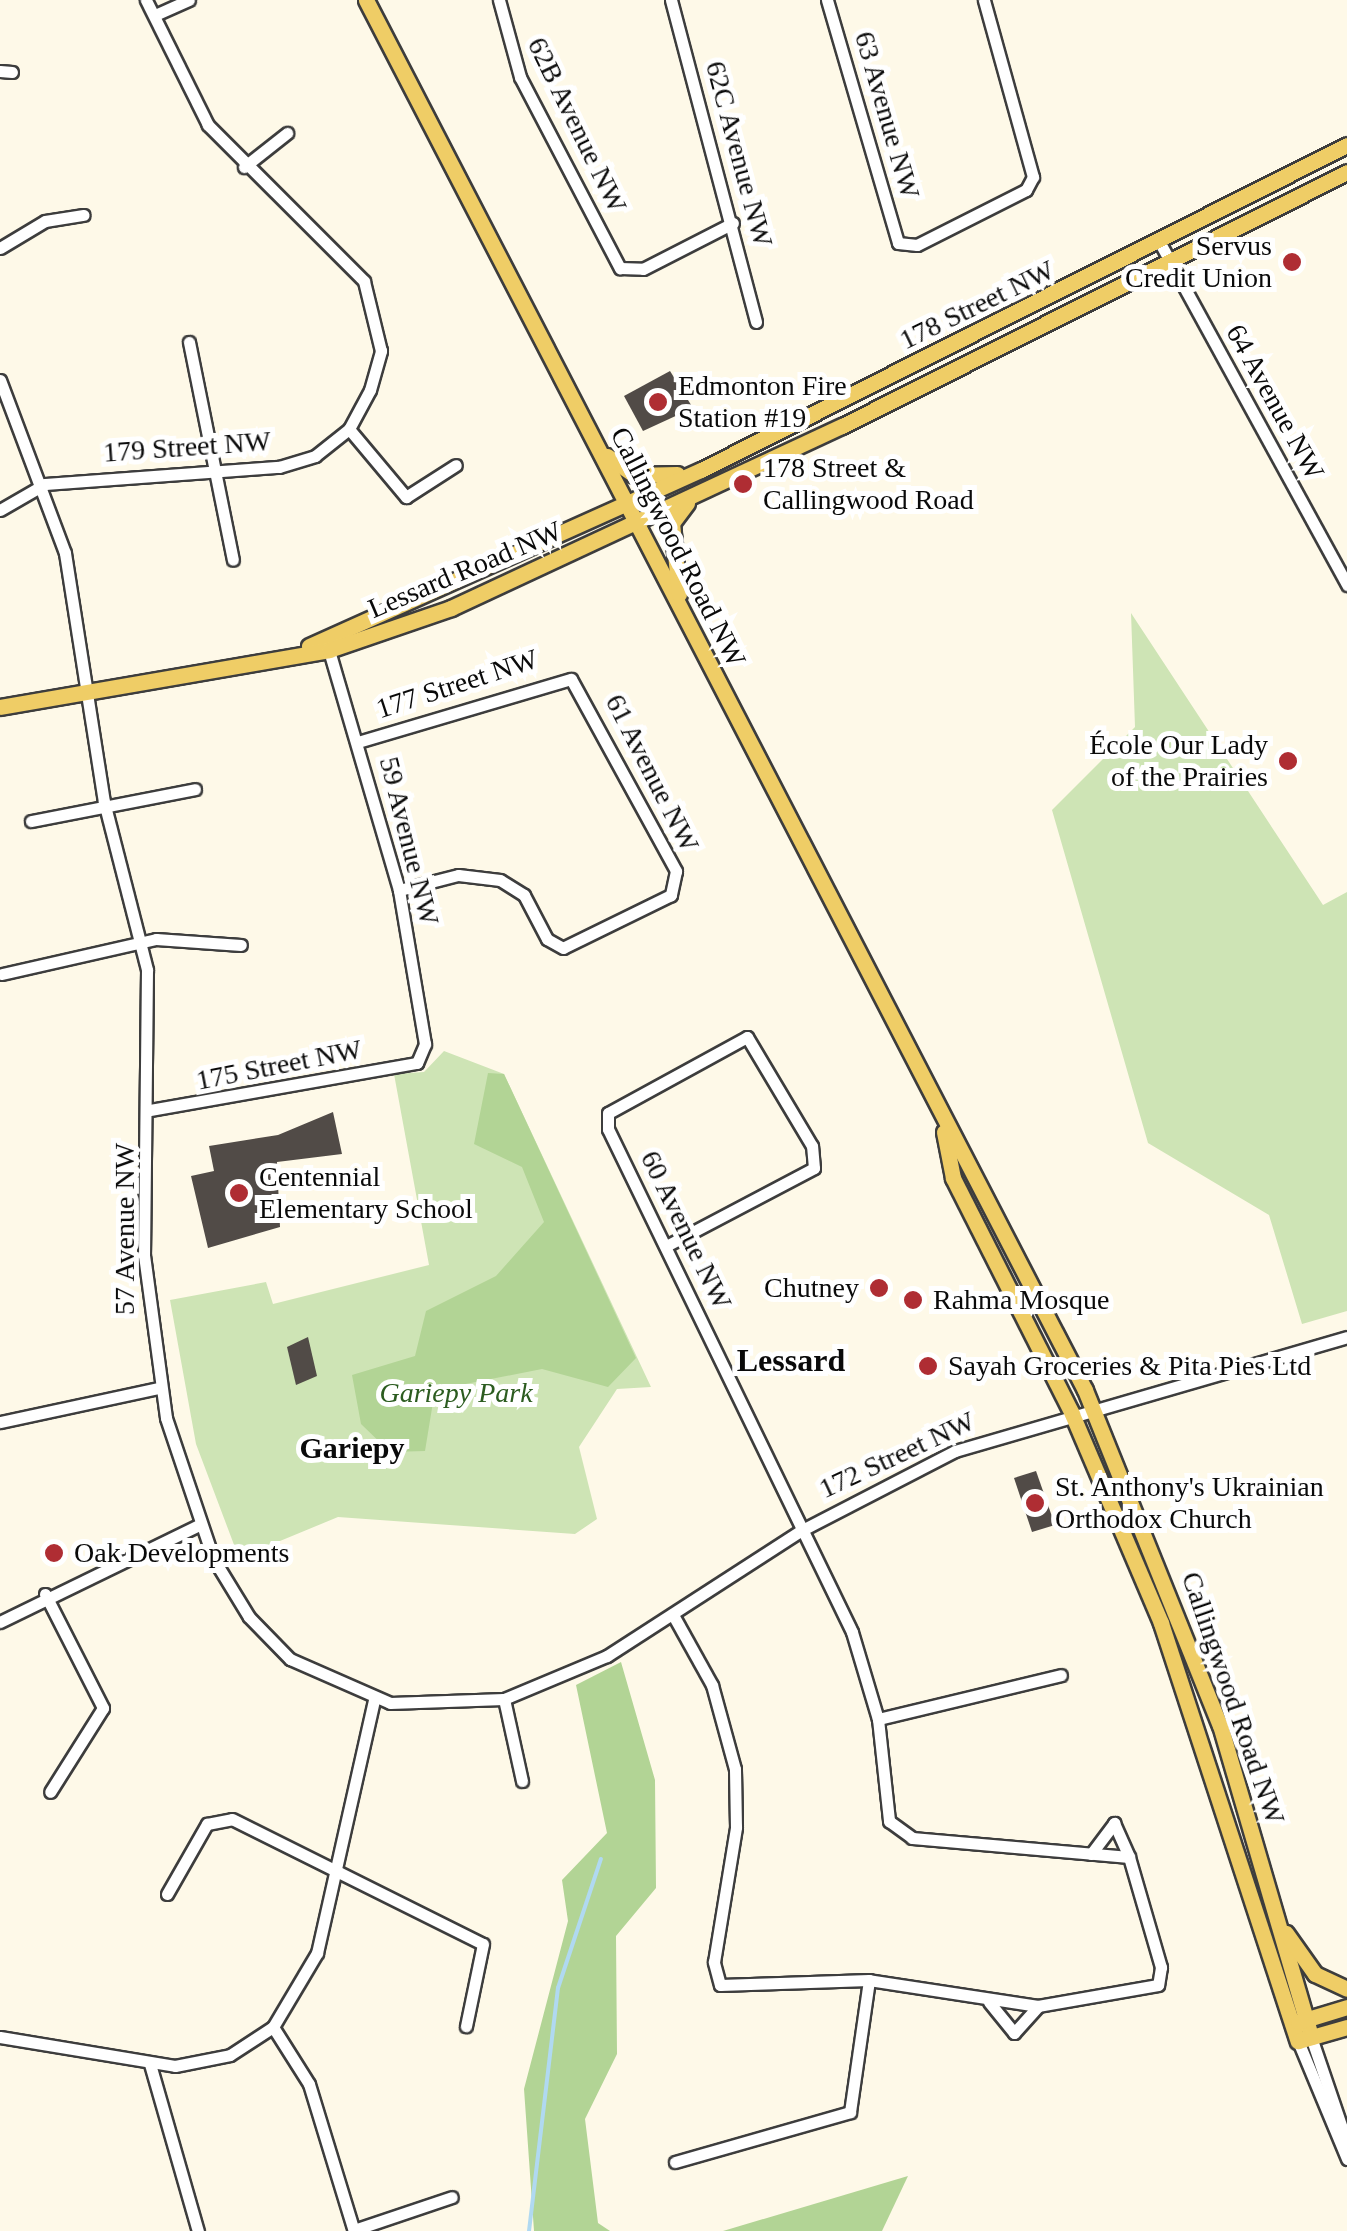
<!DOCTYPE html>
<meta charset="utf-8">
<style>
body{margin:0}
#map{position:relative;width:1347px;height:2231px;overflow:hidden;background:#fef9e8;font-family:Georgia,serif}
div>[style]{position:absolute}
.green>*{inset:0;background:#cee4b5}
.forest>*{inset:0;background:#b2d495}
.stream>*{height:4px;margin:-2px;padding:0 2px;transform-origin:2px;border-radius:2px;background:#b0d9f1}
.building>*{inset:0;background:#514b47}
.roads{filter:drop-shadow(2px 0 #3d3d3d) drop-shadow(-2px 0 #3d3d3d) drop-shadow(0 2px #3d3d3d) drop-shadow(0 -2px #3d3d3d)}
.minor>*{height:11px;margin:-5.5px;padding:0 5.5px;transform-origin:5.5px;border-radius:5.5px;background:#fff}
.major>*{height:15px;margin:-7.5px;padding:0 7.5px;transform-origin:7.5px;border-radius:7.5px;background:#efcd66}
.dots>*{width:28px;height:28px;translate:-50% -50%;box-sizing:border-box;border:5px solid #fff;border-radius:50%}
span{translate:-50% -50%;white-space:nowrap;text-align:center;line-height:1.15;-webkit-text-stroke:10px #fff;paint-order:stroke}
.street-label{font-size:28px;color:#0a0a0a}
.poi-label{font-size:28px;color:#0a0a0a}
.right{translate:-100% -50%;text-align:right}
.left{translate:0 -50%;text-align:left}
.park-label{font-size:28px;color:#2c5c20;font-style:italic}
.neighbourhood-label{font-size:30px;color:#0a0a0a;font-weight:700}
.quarter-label{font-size:32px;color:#0a0a0a;font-weight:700}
</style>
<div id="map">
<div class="green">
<i style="clip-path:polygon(1131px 613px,1323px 905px,1347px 892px,1347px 1311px,1302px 1324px,1269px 1215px,1148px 1143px,1052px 810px,1135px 727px)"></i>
<i style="clip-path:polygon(444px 1051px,504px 1074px,651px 1387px,617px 1389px,579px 1447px,597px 1519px,575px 1534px,338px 1517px,239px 1558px,196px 1444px,170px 1300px,266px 1282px,273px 1304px,429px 1265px,394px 1074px,424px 1072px)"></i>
</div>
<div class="forest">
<i style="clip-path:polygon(488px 1073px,504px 1074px,636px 1358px,608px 1387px,542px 1369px,435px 1390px,425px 1451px,390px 1452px,361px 1424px,352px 1375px,415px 1356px,426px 1311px,496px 1276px,544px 1222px,522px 1167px,474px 1144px)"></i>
<i style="clip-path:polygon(621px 1662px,655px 1780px,656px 1888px,616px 1936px,617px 2054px,585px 2119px,598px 2223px,610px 2231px,534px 2231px,524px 2089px,568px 1921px,562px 1880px,607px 1833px,576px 1685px)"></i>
<i style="clip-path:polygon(908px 2176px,882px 2231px,723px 2231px)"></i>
</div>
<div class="stream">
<i style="left:529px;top:2231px;width:245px;rotate:-83.2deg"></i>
<i style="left:558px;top:1988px;width:136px;rotate:-71.6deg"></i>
</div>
<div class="building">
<i style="clip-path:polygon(670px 371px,693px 408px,643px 431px,624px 396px)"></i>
<i style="clip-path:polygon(333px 1112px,342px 1154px,277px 1162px,280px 1227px,208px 1248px,191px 1176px,214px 1171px,209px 1146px,278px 1135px)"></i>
<i style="clip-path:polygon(308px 1337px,317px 1376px,296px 1385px,287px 1347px)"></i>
<i style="clip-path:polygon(1036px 1471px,1055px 1525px,1032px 1532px,1014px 1478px)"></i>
</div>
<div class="roads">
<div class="minor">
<i style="left:499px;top:0;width:80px;rotate:74.7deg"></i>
<i style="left:520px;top:77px;width:216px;rotate:62.4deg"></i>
<i style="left:620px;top:268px;width:23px;rotate:2deg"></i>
<i style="left:643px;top:269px;width:101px;rotate:-27.1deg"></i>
<i style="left:671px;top:0;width:333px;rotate:75.2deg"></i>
<i style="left:827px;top:0;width:253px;rotate:73.7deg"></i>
<i style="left:898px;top:243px;width:19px;rotate:6deg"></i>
<i style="left:917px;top:245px;width:122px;rotate:-26.8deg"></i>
<i style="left:1026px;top:190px;width:15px;rotate:-62deg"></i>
<i style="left:1033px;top:177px;width:184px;rotate:-105.5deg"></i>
<i style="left:155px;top:15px;width:37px;rotate:-24deg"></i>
<i style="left:0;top:71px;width:12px;rotate:5deg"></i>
<i style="left:244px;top:167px;width:55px;rotate:-38.3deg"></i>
<i style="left:1160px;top:243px;width:390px;rotate:61.3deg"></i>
<i style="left:0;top:248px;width:52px;rotate:-31deg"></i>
<i style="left:45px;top:221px;width:39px;rotate:-9deg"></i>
<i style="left:189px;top:342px;width:222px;rotate:78.6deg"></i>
<i style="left:0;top:380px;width:185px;rotate:69.4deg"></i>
<i style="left:65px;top:553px;width:252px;rotate:81.1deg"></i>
<i style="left:104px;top:802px;width:173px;rotate:75.6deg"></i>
<i style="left:147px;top:970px;width:285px;rotate:90.6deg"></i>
<i style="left:144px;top:1255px;width:164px;rotate:82.3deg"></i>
<i style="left:166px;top:1418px;width:148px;rotate:71.4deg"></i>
<i style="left:213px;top:1558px;width:69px;rotate:58.6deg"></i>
<i style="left:249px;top:1617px;width:59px;rotate:45.7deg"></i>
<i style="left:290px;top:1659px;width:109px;rotate:23.7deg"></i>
<i style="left:390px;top:1703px;width:114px;rotate:-2deg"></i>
<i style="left:504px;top:1699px;width:112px;rotate:-22.7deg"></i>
<i style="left:607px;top:1656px;width:230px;rotate:-32.9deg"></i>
<i style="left:800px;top:1531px;width:174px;rotate:-27.3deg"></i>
<i style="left:955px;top:1451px;width:408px;rotate:-16.2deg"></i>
<i style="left:349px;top:429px;width:89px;rotate:50deg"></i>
<i style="left:406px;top:497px;width:59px;rotate:-32.6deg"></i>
<i style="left:0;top:510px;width:52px;rotate:-30deg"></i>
<i style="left:45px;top:484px;width:235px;rotate:-4.2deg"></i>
<i style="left:279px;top:467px;width:38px;rotate:-17deg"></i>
<i style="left:315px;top:456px;width:43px;rotate:-38.5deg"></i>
<i style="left:349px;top:429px;width:44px;rotate:-61.7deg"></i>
<i style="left:370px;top:390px;width:41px;rotate:-74.2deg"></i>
<i style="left:381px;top:351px;width:72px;rotate:-103.7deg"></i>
<i style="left:364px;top:281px;width:221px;rotate:-135deg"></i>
<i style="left:208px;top:125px;width:140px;rotate:-116.4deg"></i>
<i style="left:358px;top:742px;width:222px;rotate:-16.5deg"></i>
<i style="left:571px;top:679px;width:219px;rotate:61.3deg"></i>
<i style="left:676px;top:871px;width:25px;rotate:102deg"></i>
<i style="left:671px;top:895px;width:120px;rotate:153.9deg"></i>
<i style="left:563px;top:948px;width:18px;rotate:-151deg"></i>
<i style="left:547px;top:939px;width:50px;rotate:-117.6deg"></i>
<i style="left:524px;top:895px;width:28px;rotate:-148deg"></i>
<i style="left:500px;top:880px;width:42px;rotate:-173.2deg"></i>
<i style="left:458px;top:875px;width:61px;rotate:165.7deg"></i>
<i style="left:31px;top:821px;width:167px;rotate:-11deg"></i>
<i style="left:2px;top:974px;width:158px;rotate:-12.8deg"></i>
<i style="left:156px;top:939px;width:85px;rotate:4deg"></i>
<i style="left:150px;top:1110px;width:271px;rotate:-10deg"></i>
<i style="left:417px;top:1063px;width:21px;rotate:-67deg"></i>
<i style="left:425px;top:1044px;width:156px;rotate:-99.6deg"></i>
<i style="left:399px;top:890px;width:257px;rotate:-106.3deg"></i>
<i style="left:668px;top:1245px;width:165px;rotate:-27.8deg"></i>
<i style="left:814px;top:1168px;width:22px;rotate:-95deg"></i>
<i style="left:812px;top:1146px;width:127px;rotate:-120.8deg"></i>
<i style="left:747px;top:1037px;width:158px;rotate:151.3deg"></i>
<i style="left:608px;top:1113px;width:16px;rotate:90deg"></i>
<i style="left:608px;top:1129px;width:559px;rotate:64.12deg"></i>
<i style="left:852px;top:1632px;width:91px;rotate:73.4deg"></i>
<i style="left:878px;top:1719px;width:103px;rotate:83.8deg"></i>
<i style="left:889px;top:1821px;width:29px;rotate:36deg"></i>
<i style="left:912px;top:1838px;width:218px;rotate:5deg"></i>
<i style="left:1129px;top:1857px;width:115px;rotate:73.8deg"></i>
<i style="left:1161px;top:1967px;width:18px;rotate:99deg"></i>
<i style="left:1158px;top:1985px;width:122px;rotate:170.1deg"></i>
<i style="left:1038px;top:2006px;width:171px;rotate:-171.3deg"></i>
<i style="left:869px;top:1980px;width:149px;rotate:178.1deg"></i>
<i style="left:720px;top:1985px;width:24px;rotate:-105deg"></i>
<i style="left:714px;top:1962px;width:137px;rotate:-80.7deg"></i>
<i style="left:736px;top:1827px;width:58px;rotate:-91deg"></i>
<i style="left:735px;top:1769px;width:87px;rotate:-105.3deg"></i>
<i style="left:712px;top:1685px;width:80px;rotate:-119.1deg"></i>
<i style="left:0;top:1422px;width:163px;rotate:-12.1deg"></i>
<i style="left:45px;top:1594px;width:128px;rotate:63deg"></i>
<i style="left:103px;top:1708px;width:99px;rotate:122.2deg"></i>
<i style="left:0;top:1622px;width:221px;rotate:-26deg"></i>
<i style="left:504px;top:1699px;width:84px;rotate:77.6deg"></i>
<i style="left:878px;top:1719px;width:188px;rotate:-13.5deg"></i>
<i style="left:1091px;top:1854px;width:39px;rotate:-53deg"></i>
<i style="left:1114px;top:1823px;width:37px;rotate:66deg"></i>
<i style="left:167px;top:1894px;width:81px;rotate:-60.3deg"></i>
<i style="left:207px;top:1824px;width:25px;rotate:-11deg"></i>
<i style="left:232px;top:1819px;width:280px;rotate:26.5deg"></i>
<i style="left:483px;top:1944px;width:84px;rotate:101.7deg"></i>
<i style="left:989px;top:2002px;width:40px;rotate:51deg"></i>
<i style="left:1014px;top:2033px;width:36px;rotate:-48deg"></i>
<i style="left:273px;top:2027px;width:67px;rotate:57.7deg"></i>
<i style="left:309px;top:2084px;width:154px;rotate:73deg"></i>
<i style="left:0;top:2037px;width:177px;rotate:9.4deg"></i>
<i style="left:175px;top:2066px;width:56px;rotate:-11.3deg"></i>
<i style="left:230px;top:2055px;width:51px;rotate:-33.1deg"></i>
<i style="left:273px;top:2027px;width:86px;rotate:-59.3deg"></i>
<i style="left:317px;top:1953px;width:259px;rotate:-77.3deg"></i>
<i style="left:1311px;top:2037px;width:112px;rotate:71.2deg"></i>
<i style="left:1298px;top:2041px;width:128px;rotate:67.4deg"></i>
<i style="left:150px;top:2064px;width:174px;rotate:74deg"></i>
<i style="left:675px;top:2162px;width:182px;rotate:-15.9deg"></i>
<i style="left:850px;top:2112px;width:133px;rotate:-81.8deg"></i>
<i style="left:354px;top:2230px;width:103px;rotate:-18.6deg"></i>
</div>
<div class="major">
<i style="left:366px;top:0;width:1565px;rotate:62.65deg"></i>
<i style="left:1085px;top:1390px;width:361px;rotate:68.1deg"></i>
<i style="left:1220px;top:1725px;width:325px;rotate:73.7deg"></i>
<i style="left:607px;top:456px;width:33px;rotate:35deg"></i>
<i style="left:634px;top:475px;width:43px;rotate:-1.3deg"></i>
<i style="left:679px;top:594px;width:71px;rotate:-95.6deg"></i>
<i style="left:672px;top:523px;width:25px;rotate:-53deg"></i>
<i style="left:309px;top:646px;width:430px;rotate:-24.2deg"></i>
<i style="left:701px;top:470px;width:723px;rotate:-26.71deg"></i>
<i style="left:0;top:707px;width:334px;rotate:-9.8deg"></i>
<i style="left:329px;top:650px;width:129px;rotate:-19deg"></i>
<i style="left:451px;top:608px;width:431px;rotate:-25deg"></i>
<i style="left:842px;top:426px;width:565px;rotate:-26.7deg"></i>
<i style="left:944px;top:1132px;width:47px;rotate:78.9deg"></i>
<i style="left:953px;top:1178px;width:264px;rotate:63.2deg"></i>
<i style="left:1072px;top:1414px;width:227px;rotate:66.9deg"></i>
<i style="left:1161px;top:1623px;width:440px;rotate:71.9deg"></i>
<i style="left:1298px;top:2041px;width:51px;rotate:-15.9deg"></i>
<i style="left:1286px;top:1933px;width:50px;rotate:54.7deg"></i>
<i style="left:1315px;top:1974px;width:35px;rotate:25deg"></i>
<i style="left:1298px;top:2022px;width:51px;rotate:-17deg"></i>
</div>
</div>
<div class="dots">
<i style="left:1292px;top:262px;background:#af2d33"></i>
<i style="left:658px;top:402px;background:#af2d33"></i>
<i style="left:743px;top:484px;background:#af2d33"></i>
<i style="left:1288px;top:761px;background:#af2d33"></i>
<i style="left:239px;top:1193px;background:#af2d33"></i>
<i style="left:879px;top:1288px;background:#af2d33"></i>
<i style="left:913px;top:1300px;background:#af2d33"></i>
<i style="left:928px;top:1366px;background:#af2d33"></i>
<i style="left:1035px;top:1503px;background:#af2d33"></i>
<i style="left:54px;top:1553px;background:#af2d33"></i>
</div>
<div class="street-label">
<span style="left:887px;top:115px;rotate:74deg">63 Avenue NW</span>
<span style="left:577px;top:125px;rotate:64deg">62B Avenue NW</span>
<span style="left:739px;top:154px;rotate:75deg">62C Avenue NW</span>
<span style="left:977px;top:305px;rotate:-26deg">178 Street NW</span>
<span style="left:1275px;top:402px;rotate:61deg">64 Avenue NW</span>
<span style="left:187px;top:447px;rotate:-4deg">179 Street NW</span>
<span style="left:678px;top:547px;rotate:63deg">Callingwood Road NW</span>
<span style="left:465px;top:570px;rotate:-23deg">Lessard Road NW</span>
<span style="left:457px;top:684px;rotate:-18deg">177 Street NW</span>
<span style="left:652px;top:773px;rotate:63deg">61 Avenue NW</span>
<span style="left:409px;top:841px;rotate:76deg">59 Avenue NW</span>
<span style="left:279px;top:1065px;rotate:-11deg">175 Street NW</span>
<span style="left:125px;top:1229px;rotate:-90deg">57 Avenue NW</span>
<span style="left:686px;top:1230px;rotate:64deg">60 Avenue NW</span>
<span style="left:897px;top:1455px;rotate:-25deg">172 Street NW</span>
<span style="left:1233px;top:1698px;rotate:71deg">Callingwood Road NW</span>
</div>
<div class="poi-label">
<span class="right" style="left:1272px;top:262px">Servus<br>Credit Union</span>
<span class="left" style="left:678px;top:402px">Edmonton Fire<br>Station #19</span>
<span class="left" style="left:763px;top:484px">178 Street &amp;<br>Callingwood Road</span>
<span class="right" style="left:1268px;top:761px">École Our Lady<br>of the Prairies</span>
<span class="left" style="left:259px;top:1193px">Centennial<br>Elementary School</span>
<span class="right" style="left:859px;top:1288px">Chutney</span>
<span class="left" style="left:933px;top:1300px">Rahma Mosque</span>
<span class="left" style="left:948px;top:1366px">Sayah Groceries &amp; Pita Pies Ltd</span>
<span class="left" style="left:1055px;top:1503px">St. Anthony's Ukrainian<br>Orthodox Church</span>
<span class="left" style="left:74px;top:1553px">Oak Developments</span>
</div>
<div class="park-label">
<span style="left:456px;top:1393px">Gariepy Park</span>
</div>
<div class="neighbourhood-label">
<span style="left:352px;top:1448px">Gariepy</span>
</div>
<div class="quarter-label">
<span style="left:791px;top:1360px">Lessard</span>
</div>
</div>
